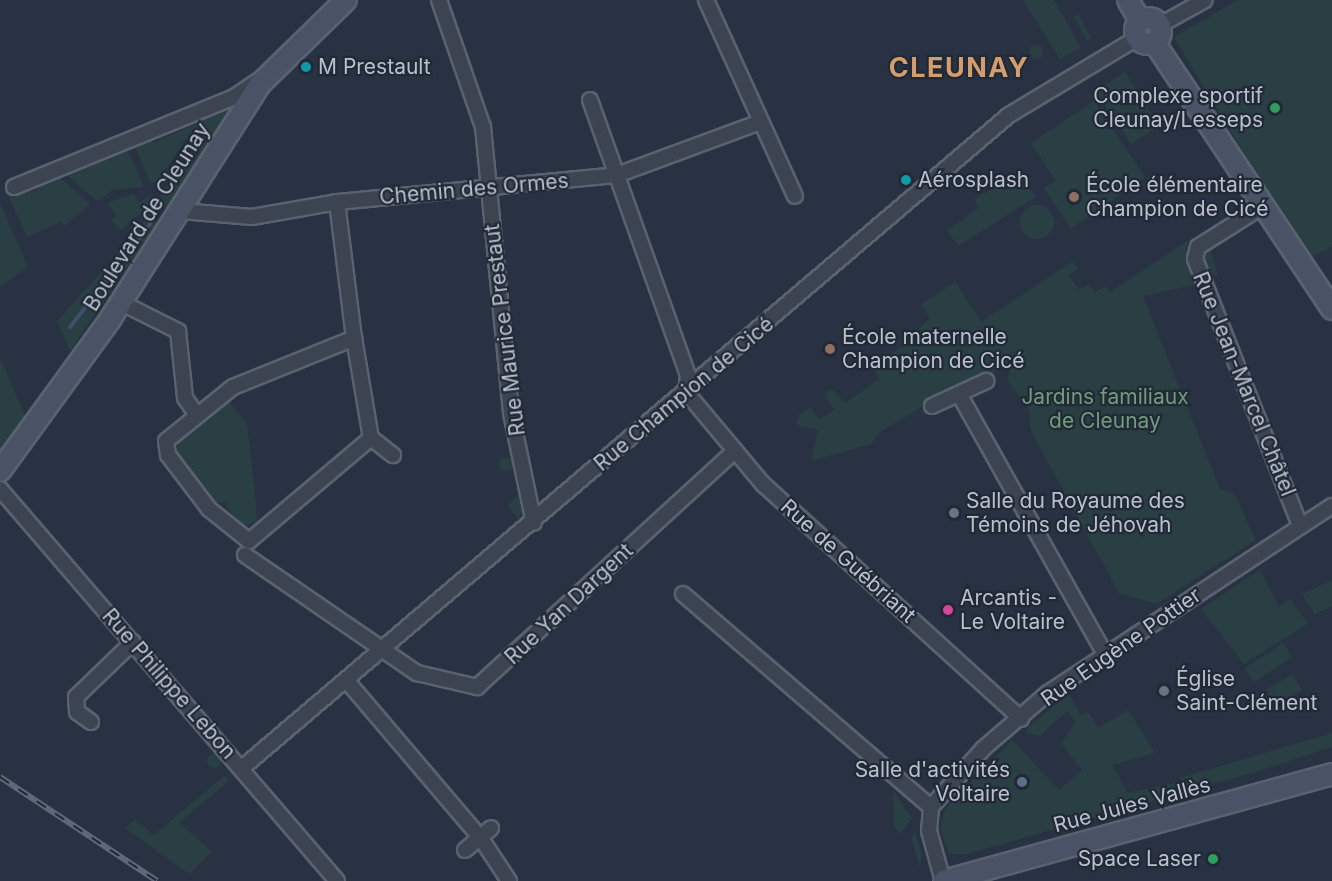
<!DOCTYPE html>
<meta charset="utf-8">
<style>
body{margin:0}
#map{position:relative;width:1332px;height:881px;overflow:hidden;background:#283242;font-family:Inter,sans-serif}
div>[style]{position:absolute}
.green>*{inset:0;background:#2a3f43}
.round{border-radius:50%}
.stream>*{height:4px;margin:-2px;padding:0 2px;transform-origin:2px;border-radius:2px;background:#3f4f6a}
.roads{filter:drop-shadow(2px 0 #5a626f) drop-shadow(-2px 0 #5a626f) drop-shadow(0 2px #5a626f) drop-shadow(0 -2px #5a626f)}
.minor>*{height:14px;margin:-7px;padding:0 7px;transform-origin:7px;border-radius:7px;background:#3c4452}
.secondary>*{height:20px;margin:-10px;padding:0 10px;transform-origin:10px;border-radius:10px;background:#4a5365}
.secondary>.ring{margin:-10px;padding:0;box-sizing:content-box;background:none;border:20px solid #4a5365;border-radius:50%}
.rail>*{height:6px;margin-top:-3px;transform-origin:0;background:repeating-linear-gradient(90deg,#212937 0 11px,#5e6878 0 22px);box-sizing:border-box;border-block:2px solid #5e6878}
.dots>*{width:16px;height:16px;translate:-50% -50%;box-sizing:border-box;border:3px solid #212937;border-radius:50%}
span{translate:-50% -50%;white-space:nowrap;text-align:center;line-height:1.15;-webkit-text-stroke:4.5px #212937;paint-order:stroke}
.poi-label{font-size:21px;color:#b9c0cc}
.left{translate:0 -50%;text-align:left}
.right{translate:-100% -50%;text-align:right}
.street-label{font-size:21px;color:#b9c0cc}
.park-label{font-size:21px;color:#719c7c}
.district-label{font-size:27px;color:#d39d6d;font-weight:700;letter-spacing:1.5px}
</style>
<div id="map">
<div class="green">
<i style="clip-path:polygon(1023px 0,1054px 0,1081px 48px,1060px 59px)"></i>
<i style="clip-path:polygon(1238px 0,1332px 0,1332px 247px,1307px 259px,1174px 37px)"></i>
<i style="clip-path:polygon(1078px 14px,1091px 38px,1087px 40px,1074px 17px)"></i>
<i class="round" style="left:1029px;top:45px;width:14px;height:14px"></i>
<i style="clip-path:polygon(1125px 72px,1159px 126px,1131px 144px,1095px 91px)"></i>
<i style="clip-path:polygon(240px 101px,167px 208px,158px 199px,207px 130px,190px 133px,157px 182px,150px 183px,134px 143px,150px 136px,153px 143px,203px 121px,201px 114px)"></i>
<i style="clip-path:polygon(1094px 101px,1145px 177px,1071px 229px,1044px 188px,1056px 181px,1031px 143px)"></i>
<i style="clip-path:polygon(128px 151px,144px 187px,112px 190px,98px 202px,63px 172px,70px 175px)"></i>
<i style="clip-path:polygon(1019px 171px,1036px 197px,958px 246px,947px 230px,979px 208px,974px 200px)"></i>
<i style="clip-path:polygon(57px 175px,90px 204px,65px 226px,61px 222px,27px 237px,8px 195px,39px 190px,38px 182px)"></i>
<i style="clip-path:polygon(134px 194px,139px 203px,149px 196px,154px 201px,121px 230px,111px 221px,116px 215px,107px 203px)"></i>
<i style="clip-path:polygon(0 203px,28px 267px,0 287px)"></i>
<i class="round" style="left:1020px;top:205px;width:34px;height:34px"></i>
<i style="clip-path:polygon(148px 217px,157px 223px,124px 272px,110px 262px)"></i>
<i style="clip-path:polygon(1187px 241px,1198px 284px,1143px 296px,1220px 489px,1235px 495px,1256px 540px,1157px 604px,1119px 593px,1031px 431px,1029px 409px,1008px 381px,1010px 365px,929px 403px,880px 432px,871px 444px,811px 461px,818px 430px,796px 425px,798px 416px,810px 407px,819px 420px,834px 410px,824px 394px,832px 389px,845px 403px,880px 379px,870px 364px,911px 343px,909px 339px,930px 318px,921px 304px,955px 282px,981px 322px,1073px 261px,1078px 269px,1069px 275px,1079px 290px,1089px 284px,1095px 292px,1105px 286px,1110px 292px)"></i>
<i style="clip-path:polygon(1210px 249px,1218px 275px,1206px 277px,1202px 262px)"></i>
<i style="clip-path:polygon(105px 268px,119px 279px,70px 351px,57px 321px)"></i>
<i style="clip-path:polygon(0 358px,25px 416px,0 453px)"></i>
<i style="clip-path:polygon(228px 401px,247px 423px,256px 504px,257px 521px,241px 527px,224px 502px,212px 504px,176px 451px,181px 438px)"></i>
<i class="round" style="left:499px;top:457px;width:14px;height:14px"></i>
<i style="clip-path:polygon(518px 495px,522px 511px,519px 520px,507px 505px)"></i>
<i style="clip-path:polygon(1260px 570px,1279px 607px,1290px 599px,1308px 624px,1244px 664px,1201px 609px)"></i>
<i style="clip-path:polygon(1332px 580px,1332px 606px,1314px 615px,1302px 594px)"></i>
<i style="clip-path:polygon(1283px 643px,1292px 657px,1254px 682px,1245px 668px)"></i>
<i style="clip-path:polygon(1292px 674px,1302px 690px,1276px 707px,1266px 690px)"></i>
<i style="clip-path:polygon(1069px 694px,1081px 715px,1088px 711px,1098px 728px,1128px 710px,1155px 753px,1112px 765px,1128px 793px,1178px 782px,1184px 792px,967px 854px,949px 854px,940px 829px,945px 809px,1012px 740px,1059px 790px,1082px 770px,1061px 743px,1076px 722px,1067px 711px,1040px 736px,1027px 734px,1028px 727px)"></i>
<i style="clip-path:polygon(1332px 733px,1332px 747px,1255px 772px,1187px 791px,1180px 778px)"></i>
<i class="round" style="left:207px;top:754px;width:14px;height:14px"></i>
<i style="clip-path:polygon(224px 776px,229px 781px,179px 823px,212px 851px,189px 874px,125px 828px,135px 820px,154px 835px)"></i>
<i style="clip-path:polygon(893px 790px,912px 819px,900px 834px,894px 827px)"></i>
<i style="clip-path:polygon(915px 832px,922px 854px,920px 867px,911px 838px)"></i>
</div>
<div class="stream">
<i style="left:121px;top:262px;width:48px;rotate:-52.7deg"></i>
<i style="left:70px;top:327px;width:60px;rotate:-51.8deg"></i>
</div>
<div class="roads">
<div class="minor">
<i style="left:439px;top:0;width:134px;rotate:70.9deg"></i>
<i style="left:483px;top:127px;width:287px;rotate:84.4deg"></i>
<i style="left:511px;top:413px;width:112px;rotate:78.2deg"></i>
<i style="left:706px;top:0;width:215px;rotate:65.6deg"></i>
<i style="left:1160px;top:25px;width:51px;rotate:-29.1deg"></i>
<i style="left:590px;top:100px;width:292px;rotate:70.4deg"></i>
<i style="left:688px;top:375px;width:17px;rotate:97deg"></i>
<i style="left:686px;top:392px;width:120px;rotate:50.1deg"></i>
<i style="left:763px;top:484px;width:349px;rotate:42.3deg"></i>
<i style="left:14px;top:187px;width:238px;rotate:-22.2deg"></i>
<i style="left:234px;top:97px;width:30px;rotate:-34deg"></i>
<i style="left:337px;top:202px;width:137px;rotate:82.9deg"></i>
<i style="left:1263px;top:206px;width:77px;rotate:147.8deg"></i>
<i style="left:1198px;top:247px;width:12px;rotate:104deg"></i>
<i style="left:1195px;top:259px;width:287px;rotate:68.5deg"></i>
<i style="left:181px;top:211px;width:71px;rotate:4.8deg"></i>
<i style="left:252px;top:217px;width:86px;rotate:-10deg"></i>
<i style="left:337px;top:202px;width:281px;rotate:-5.5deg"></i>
<i style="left:617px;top:175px;width:153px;rotate:-20.3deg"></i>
<i style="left:122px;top:303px;width:63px;rotate:26.6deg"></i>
<i style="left:178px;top:331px;width:67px;rotate:84deg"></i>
<i style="left:185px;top:398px;width:21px;rotate:55deg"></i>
<i style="left:354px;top:338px;width:101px;rotate:80.4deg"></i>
<i style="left:371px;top:438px;width:160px;rotate:139.8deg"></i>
<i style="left:249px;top:541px;width:51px;rotate:-141.3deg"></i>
<i style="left:209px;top:509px;width:68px;rotate:-127.2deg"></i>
<i style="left:168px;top:455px;width:14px;rotate:-98deg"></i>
<i style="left:166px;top:441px;width:86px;rotate:-38.9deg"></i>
<i style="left:233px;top:387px;width:131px;rotate:-22deg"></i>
<i style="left:959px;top:394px;width:298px;rotate:60.7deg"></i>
<i style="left:932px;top:406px;width:60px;rotate:-24.8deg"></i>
<i style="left:371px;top:438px;width:28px;rotate:38deg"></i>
<i style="left:0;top:489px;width:517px;rotate:49.31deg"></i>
<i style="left:245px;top:555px;width:209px;rotate:34.5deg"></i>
<i style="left:417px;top:673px;width:62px;rotate:13.1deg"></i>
<i style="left:477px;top:687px;width:350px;rotate:-42.5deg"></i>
<i style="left:683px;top:594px;width:327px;rotate:40.7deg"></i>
<i style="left:347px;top:681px;width:205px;rotate:49.6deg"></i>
<i style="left:480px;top:837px;width:53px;rotate:56.6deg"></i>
<i style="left:91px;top:722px;width:17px;rotate:-144deg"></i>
<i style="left:77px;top:712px;width:15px;rotate:-94deg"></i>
<i style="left:76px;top:697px;width:79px;rotate:-44deg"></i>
<i style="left:242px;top:768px;width:1007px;rotate:-40.41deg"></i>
<i style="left:1009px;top:115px;width:149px;rotate:-31deg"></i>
<i style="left:465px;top:850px;width:34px;rotate:-40deg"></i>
<i style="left:943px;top:881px;width:52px;rotate:-105.6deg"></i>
<i style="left:929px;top:831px;width:24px;rotate:-85deg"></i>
<i style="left:931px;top:807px;width:79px;rotate:-48.1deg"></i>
<i style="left:984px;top:748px;width:84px;rotate:-40.7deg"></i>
<i style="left:1048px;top:693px;width:340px;rotate:-33.4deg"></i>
</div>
<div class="secondary">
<i style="left:1128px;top:0;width:24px;rotate:60deg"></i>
<i class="ring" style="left:1135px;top:18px;width:6px;height:6px"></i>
<i style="left:1154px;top:42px;width:321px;rotate:56.3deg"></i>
<i style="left:0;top:471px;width:189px;rotate:-54deg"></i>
<i style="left:111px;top:318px;width:277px;rotate:-57.5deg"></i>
<i style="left:260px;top:84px;width:120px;rotate:-44.3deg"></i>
<i style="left:944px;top:881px;width:402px;rotate:-15.4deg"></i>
</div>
</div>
<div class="rail">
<i style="left:0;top:777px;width:188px;rotate:33.5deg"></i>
</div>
<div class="dots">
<i style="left:306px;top:67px;background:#0f9aa8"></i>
<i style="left:1275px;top:108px;background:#2e9e5b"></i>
<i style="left:906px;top:180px;background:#0f9aa8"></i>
<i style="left:1074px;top:197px;background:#8d6e63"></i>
<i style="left:830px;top:349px;background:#8d6e63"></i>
<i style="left:954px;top:513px;background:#6b7280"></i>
<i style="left:948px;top:610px;background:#d1479c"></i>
<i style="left:1164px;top:691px;background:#6b7280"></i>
<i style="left:1022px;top:782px;background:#5c6f8a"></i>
<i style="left:1213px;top:859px;background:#2e9e5b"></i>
</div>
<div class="poi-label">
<span class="left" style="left:318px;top:67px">M Prestault</span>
<span class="right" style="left:1263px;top:108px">Complexe sportif<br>Cleunay/Lesseps</span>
<span class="left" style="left:918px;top:180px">Aérosplash</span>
<span class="left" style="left:1086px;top:197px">École élémentaire<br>Champion de Cicé</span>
<span class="left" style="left:842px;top:349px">École maternelle<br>Champion de Cicé</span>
<span class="left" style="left:966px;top:513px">Salle du Royaume des<br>Témoins de Jéhovah</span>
<span class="left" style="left:960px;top:610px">Arcantis -<br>Le Voltaire</span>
<span class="left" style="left:1176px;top:691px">Église<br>Saint-Clément</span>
<span class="right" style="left:1010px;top:782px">Salle d'activités<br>Voltaire</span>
<span class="right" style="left:1201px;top:859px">Space Laser</span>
</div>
<div class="street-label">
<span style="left:474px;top:189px;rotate:-5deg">Chemin des Ormes</span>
<span style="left:147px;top:217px;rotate:-58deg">Boulevard de Cleunay</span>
<span style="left:505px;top:330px;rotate:-97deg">Rue Maurice Prestaut</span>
<span style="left:1244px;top:384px;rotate:68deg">Rue Jean-Marcel Châtel</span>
<span style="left:684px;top:394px;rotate:-40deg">Rue Champion de Cicé</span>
<span style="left:848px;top:561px;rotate:42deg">Rue de Guébriant</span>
<span style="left:569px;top:604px;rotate:-43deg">Rue Yan Dargent</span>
<span style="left:1121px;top:647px;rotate:-35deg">Rue Eugène Pottier</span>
<span style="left:169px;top:684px;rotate:49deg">Rue Philippe Lebon</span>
<span style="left:1132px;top:805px;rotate:-15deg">Rue Jules Vallès</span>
</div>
<div class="park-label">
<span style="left:1105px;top:409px">Jardins familiaux<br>de Cleunay</span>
</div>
<div class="district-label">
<span style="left:959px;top:68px">CLEUNAY</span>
</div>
</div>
